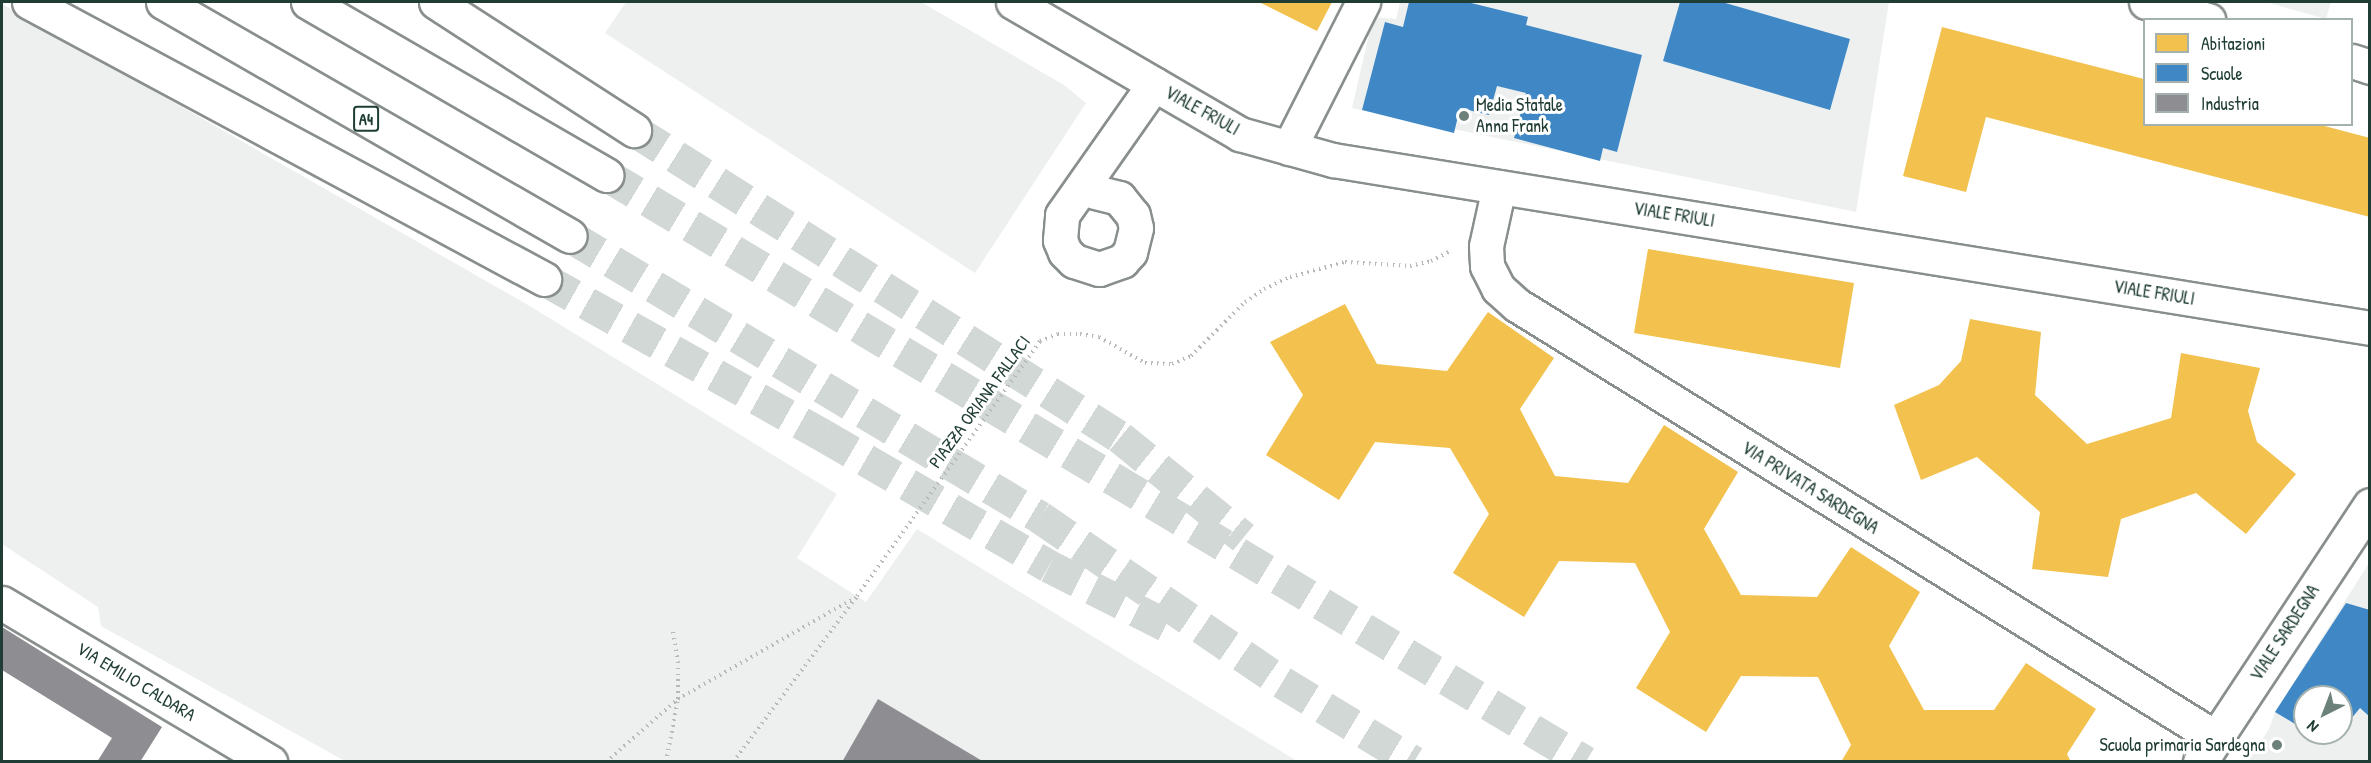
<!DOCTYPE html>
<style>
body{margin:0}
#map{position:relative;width:2371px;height:763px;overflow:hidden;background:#fff;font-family:"Patrick Hand",sans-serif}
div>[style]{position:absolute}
.built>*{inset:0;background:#edf0ef}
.homes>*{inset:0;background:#f2c14e}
.schools>*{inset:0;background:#3f88c5}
.industry>*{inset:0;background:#8d8d92}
.highway-tunnel>*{height:33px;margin-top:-16.5px;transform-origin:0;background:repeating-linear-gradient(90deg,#d2d8d6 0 33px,transparent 0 49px)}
.path>*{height:4px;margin-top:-2px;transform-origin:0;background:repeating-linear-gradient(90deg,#b6b9b8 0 1.5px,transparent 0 6px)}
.roads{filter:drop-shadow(2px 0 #898f8d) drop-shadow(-2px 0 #898f8d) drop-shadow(0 2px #898f8d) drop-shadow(0 -2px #898f8d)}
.minor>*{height:33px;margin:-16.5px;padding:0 16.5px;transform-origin:16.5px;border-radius:16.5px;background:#fff}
.highway>*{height:33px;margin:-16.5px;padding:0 16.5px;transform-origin:16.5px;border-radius:16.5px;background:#fff}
.dots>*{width:16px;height:16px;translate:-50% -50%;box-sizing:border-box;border:3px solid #fff;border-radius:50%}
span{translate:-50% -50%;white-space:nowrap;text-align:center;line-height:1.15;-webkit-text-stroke:6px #fff;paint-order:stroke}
.shield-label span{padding:2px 4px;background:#fff;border:2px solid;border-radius:4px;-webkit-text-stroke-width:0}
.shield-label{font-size:16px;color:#1f3d34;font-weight:700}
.poi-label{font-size:18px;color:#1f3d34}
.left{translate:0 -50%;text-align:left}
.right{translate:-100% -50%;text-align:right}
.street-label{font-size:18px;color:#1f3d34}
.frame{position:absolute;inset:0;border:3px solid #1f3d34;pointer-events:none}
.legend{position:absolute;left:2143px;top:18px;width:210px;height:108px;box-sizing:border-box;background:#fff;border:2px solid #a5b1ae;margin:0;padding:8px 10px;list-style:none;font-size:18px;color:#1f3d34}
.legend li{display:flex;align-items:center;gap:12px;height:30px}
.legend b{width:30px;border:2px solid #a5b1ae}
.north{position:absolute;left:2293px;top:685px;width:60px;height:60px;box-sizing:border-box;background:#fff;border:2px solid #a5b1ae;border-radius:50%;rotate:222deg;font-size:16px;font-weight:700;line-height:24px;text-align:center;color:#1f3d34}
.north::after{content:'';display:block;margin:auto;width:21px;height:27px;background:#6d817b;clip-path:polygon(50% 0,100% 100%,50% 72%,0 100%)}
</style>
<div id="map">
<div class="built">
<i style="clip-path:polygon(626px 2px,921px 2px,1064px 85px,1086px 103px,975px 273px,605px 33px)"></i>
<i style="clip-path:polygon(1400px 2px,1889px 2px,1856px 212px,1352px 108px,1373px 17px,1396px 19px)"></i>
<i style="clip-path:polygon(2266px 2px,2331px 2px,2326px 19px)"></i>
<i style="clip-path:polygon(2px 4px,528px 305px,837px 494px,797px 558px,866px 602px,917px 529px,1297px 761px,345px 761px,101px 626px,98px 607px,2px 544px)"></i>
<i style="clip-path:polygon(evenodd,2369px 563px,2369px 761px,2248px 762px,2269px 729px,2275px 712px,2369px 563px,2305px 697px,2341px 697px,2341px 733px,2305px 733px,2305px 697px)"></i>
</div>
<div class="homes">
<i style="clip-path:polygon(1259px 2px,1332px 2px,1317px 31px)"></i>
<i style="clip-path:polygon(1942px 27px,2144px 79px,2144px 124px,2317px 124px,2370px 138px,2370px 217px,1986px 117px,1966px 192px,1903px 176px)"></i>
<i style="clip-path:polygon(1648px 249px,1854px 283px,1840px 368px,1634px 333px)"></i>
<i style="clip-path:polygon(1345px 304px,1377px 364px,1447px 371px,1488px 312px,1554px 358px,1520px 409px,1555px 476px,1628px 483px,1664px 425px,1738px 472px,1704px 529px,1741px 595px,1817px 597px,1851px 547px,1920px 592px,1889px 646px,1924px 710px,1994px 710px,2026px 663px,2096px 709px,2067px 754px,2071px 762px,1841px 762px,1851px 745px,1818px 677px,1741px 676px,1706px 732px,1636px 688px,1670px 632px,1635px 563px,1559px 561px,1524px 617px,1453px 573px,1489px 514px,1450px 448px,1375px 442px,1339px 500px,1266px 455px,1303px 395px,1270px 342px)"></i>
<i style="clip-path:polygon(1970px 319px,2041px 332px,2035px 395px,2087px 444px,2171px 418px,2181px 353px,2260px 368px,2248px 411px,2257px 442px,2296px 474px,2246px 534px,2196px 493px,2121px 519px,2108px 577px,2032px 569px,2040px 512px,1977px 457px,1921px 480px,1894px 405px,1939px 385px,1961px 361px)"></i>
</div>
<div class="schools">
<i style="clip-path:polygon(1409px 2px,1467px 2px,1528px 17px,1526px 25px,1642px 55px,1617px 152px,1603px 148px,1600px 161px,1514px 138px,1526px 93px,1497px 86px,1489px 115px,1460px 108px,1454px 133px,1362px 110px,1385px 22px,1403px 27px)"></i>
<i style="clip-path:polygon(1680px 2px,1722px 2px,1850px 39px,1830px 110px,1663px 61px)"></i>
<i style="clip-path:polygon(2346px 603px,2370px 610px,2370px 717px,2360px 708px,2341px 731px,2341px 697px,2305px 697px,2305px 730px,2275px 712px)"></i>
<i style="clip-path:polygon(2311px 733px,2339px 733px,2330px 744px)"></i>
</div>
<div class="industry">
<i style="clip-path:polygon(2px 627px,162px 727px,140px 762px,97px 762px,112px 738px,2px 670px)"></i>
<i style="clip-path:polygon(878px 699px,984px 762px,842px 762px)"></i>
</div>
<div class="highway-tunnel">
<i style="left:634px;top:130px;width:575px;rotate:32.28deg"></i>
<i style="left:1120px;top:437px;width:159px;rotate:39.1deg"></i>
<i style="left:607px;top:175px;width:1141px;rotate:30.95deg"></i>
<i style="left:570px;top:236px;width:548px;rotate:30.87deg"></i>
<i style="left:1040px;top:517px;width:293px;rotate:34.3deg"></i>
<i style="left:1282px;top:682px;width:154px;rotate:31.2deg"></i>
<i style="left:544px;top:279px;width:320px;rotate:29.2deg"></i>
<i style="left:823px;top:435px;width:261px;rotate:30.1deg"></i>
<i style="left:1049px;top:566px;width:136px;rotate:26.8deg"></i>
</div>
<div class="path">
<i style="left:606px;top:762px;width:96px;rotate:-41.2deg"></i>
<i style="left:678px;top:699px;width:203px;rotate:-29.8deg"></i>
<i style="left:666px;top:762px;width:64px;rotate:-79.2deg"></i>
<i style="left:678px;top:699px;width:36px;rotate:-90deg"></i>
<i style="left:678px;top:663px;width:32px;rotate:-99deg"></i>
<i style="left:733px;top:762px;width:207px;rotate:-53.2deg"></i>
<i style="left:857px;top:596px;width:314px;rotate:-54.3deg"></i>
<i style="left:1040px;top:341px;width:19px;rotate:-21deg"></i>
<i style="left:1058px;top:334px;width:22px"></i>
<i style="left:1080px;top:334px;width:19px;rotate:9deg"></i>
<i style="left:1099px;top:337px;width:53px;rotate:29.5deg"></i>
<i style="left:1145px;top:363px;width:27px;rotate:2deg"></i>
<i style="left:1172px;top:364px;width:21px;rotate:-23deg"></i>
<i style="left:1191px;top:356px;width:76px;rotate:-45deg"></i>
<i style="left:1245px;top:302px;width:23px;rotate:-34deg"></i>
<i style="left:1264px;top:289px;width:29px;rotate:-25deg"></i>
<i style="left:1290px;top:277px;width:57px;rotate:-15.3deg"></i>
<i style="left:1345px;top:262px;width:65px;rotate:3.5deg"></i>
<i style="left:1410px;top:266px;width:22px;rotate:-13deg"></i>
<i style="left:1431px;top:261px;width:20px;rotate:-27deg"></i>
</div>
<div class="roads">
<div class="minor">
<i style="left:1013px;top:2px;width:263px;rotate:30.2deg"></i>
<i style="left:1240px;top:134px;width:97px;rotate:15.6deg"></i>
<i style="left:1333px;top:160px;width:1051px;rotate:9.2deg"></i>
<i style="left:2146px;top:2px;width:65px;rotate:16.2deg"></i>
<i style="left:2352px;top:61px;width:19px;rotate:18deg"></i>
<i style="left:1289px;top:148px;width:164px;rotate:-63.1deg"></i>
<i style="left:1499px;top:187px;width:60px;rotate:102.4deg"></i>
<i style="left:1486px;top:246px;width:20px;rotate:87deg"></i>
<i style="left:1487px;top:266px;width:25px;rotate:63deg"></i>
<i style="left:1498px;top:288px;width:25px;rotate:42deg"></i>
<i style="left:1517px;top:305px;width:822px;rotate:31.78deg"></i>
<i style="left:1095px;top:192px;width:25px;rotate:14deg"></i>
<i style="left:1119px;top:198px;width:22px;rotate:51deg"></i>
<i style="left:1133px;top:215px;width:13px;rotate:77deg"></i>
<i style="left:1136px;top:228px;width:25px;rotate:104deg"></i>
<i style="left:1130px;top:252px;width:12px;rotate:132deg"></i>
<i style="left:1122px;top:261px;width:24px;rotate:161deg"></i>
<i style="left:1099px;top:269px;width:26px;rotate:-162deg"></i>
<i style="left:1074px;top:261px;width:13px;rotate:-135deg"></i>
<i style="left:1065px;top:252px;width:13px;rotate:-113deg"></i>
<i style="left:1060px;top:240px;width:25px;rotate:-85deg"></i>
<i style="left:1062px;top:215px;width:160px;rotate:-54.9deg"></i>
<i style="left:2px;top:603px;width:312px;rotate:30.7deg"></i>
<i style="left:2200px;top:762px;width:308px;rotate:-56.5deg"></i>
</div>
<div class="highway">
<i style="left:29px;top:2px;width:585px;rotate:28.27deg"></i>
<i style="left:163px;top:2px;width:469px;rotate:29.9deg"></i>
<i style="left:308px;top:2px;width:345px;rotate:30.1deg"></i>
<i style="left:436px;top:2px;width:236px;rotate:32.9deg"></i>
</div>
</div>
<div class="dots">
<i style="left:1464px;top:116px;background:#6d817b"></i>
<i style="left:2277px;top:745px;background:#6d817b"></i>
</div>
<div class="shield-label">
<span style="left:366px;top:119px">A4</span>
</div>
<div class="poi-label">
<span class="left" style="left:1476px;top:116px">Media Statale<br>Anna Frank</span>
<span class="right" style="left:2265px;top:745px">Scuola primaria Sardegna</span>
</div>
<div class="street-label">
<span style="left:1202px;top:111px;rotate:29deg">VIALE FRIULI</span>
<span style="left:1674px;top:215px;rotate:9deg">VIALE FRIULI</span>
<span style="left:2154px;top:293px;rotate:9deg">VIALE FRIULI</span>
<span style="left:980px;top:402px;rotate:-54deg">PIAZZA ORIANA FALLACI</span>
<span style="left:1810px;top:488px;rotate:32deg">VIA PRIVATA SARDEGNA</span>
<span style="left:2285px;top:633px;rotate:-57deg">VIALE SARDEGNA</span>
<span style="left:136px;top:682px;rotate:31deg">VIA EMILIO CALDARA</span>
</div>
<div class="frame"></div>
<ul class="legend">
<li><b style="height:16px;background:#f2c14e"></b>Abitazioni</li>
<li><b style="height:16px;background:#3f88c5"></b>Scuole</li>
<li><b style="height:16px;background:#8d8d92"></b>Industria</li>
</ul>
<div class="north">N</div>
</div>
